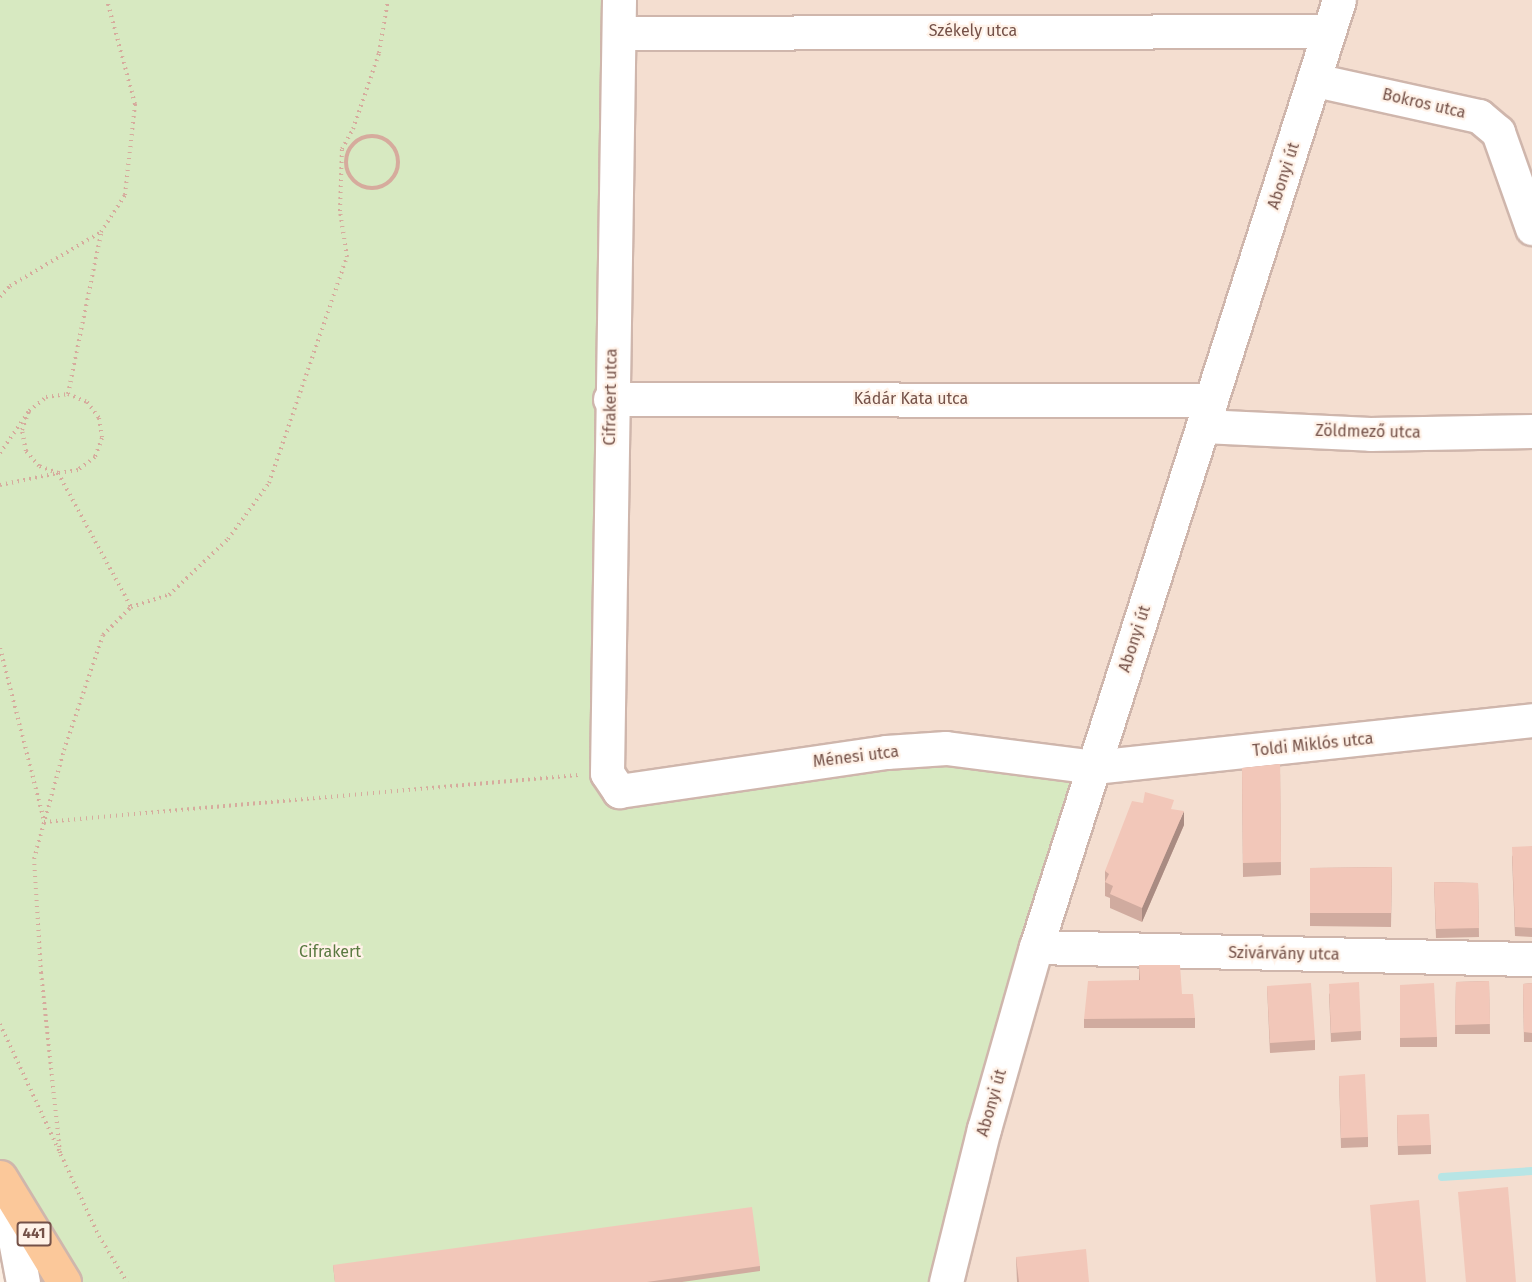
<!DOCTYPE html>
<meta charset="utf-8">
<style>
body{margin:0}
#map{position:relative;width:1532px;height:1282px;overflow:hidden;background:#fceee2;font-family:"Fira Sans",sans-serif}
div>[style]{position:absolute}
.residential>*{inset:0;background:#f4ded0}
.green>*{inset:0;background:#d7e9c1}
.stream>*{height:8px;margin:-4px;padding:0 4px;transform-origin:4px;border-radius:4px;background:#b7e5e5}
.path>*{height:4px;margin-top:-2px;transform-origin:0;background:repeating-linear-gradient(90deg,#d6ab9d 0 1.5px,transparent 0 6px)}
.path>.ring{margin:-2px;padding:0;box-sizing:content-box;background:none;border:4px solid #d6ab9d;border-radius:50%}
.roads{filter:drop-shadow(2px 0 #cfb6ac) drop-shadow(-2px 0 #cfb6ac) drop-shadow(0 2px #cfb6ac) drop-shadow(0 -2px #cfb6ac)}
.minor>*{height:33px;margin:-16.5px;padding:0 16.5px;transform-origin:16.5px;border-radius:16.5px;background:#fff}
.major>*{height:33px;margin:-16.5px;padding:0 16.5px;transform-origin:16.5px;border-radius:16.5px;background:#fbc89a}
.wall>*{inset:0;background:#d0ab9f}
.shaded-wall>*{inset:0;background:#a98b82}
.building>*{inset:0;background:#f2c7b9}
span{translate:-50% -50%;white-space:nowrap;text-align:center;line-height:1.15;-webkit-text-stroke:4.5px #fff2e8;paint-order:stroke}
.shield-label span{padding:2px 4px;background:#fff2e8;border:2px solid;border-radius:4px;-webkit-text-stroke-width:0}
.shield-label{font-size:15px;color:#745148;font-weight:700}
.street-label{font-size:16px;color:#745148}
.park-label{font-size:16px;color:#5a7941}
</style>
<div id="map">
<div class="residential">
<i style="clip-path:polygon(627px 0,1532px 0,1532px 1282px,897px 1282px,595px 827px)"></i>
</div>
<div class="green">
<i style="clip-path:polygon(0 0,619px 0,619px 791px,886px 752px,1094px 767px,946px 1282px,64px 1282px,0 1177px)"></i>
</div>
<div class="stream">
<i style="left:1442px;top:1177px;width:90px;rotate:-3.8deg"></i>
</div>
<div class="path">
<i class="ring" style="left:346px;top:136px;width:48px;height:48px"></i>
<i style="left:0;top:297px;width:15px;rotate:-48deg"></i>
<i style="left:10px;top:286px;width:106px;rotate:-30.7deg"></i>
<i style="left:101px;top:232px;width:44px;rotate:-57deg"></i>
<i style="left:125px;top:195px;width:92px;rotate:-83.7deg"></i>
<i style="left:135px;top:104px;width:108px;rotate:-105.1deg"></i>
<i style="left:68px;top:394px;width:164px;rotate:-78.4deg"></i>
<i style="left:0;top:453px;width:51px;rotate:-55.4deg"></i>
<i style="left:29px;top:411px;width:22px;rotate:-39deg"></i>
<i style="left:46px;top:397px;width:22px;rotate:-8deg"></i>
<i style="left:68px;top:394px;width:21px;rotate:23deg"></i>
<i style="left:87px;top:402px;width:20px;rotate:53deg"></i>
<i style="left:99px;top:418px;width:20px;rotate:81deg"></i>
<i style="left:102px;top:438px;width:20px;rotate:110deg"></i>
<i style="left:95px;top:457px;width:21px;rotate:143deg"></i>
<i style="left:78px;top:470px;width:20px;rotate:171deg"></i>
<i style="left:58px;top:473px;width:20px;rotate:-160deg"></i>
<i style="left:39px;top:466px;width:20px;rotate:-131deg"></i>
<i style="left:26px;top:451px;width:21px;rotate:-101deg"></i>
<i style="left:22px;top:430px;width:20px;rotate:-70deg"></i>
<i style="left:0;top:485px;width:59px;rotate:-11.7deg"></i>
<i style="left:58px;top:473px;width:153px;rotate:61.4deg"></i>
<i style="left:0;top:648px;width:179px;rotate:75.7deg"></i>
<i style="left:44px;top:822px;width:536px;rotate:-5.03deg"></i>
<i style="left:0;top:1024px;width:234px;rotate:65deg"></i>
<i style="left:99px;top:1236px;width:54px;rotate:58.7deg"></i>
<i style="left:60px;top:1153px;width:181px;rotate:-96deg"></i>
<i style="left:41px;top:973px;width:114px;rotate:-93.5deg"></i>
<i style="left:34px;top:859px;width:113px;rotate:-74.6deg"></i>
<i style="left:64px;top:750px;width:121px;rotate:-71.3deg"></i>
<i style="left:103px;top:635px;width:40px;rotate:-45deg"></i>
<i style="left:131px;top:607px;width:40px;rotate:-18deg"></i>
<i style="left:169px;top:595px;width:81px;rotate:-43.5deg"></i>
<i style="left:228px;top:539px;width:69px;rotate:-53.8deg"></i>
<i style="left:269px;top:483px;width:239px;rotate:-71deg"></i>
<i style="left:347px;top:257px;width:47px;rotate:-98.7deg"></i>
<i style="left:340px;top:211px;width:62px;rotate:-88.2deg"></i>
<i style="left:342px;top:149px;width:23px;rotate:-61deg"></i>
<i style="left:353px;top:129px;width:80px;rotate:-71.1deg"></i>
<i style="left:379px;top:53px;width:54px;rotate:-80.4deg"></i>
</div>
<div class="roads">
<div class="minor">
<i style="left:619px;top:0;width:773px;rotate:90.89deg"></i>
<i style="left:607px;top:773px;width:22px;rotate:56deg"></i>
<i style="left:619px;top:791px;width:270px;rotate:-8.3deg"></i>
<i style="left:886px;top:752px;width:60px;rotate:-3.8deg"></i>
<i style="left:946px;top:748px;width:149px;rotate:7.3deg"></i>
<i style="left:1094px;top:767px;width:441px;rotate:-6.1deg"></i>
<i style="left:619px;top:33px;width:707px;rotate:-0.16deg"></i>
<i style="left:1315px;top:80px;width:168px;rotate:12.4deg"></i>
<i style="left:1479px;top:116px;width:25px;rotate:40deg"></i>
<i style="left:1498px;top:132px;width:102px;rotate:70.5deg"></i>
<i style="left:610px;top:399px;width:601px;rotate:0.1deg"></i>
<i style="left:1203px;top:426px;width:167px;rotate:2.7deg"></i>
<i style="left:1370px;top:434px;width:162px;rotate:-1.1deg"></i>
<i style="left:1036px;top:947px;width:496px;rotate:1.4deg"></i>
<i style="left:5px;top:1187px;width:97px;rotate:79.3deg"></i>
<i style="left:946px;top:1282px;width:158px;rotate:-76.1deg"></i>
<i style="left:984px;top:1129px;width:189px;rotate:-74.1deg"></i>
<i style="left:1036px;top:947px;width:994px;rotate:-72.26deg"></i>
</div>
<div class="major">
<i style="left:0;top:1177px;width:123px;rotate:58.6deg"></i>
</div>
</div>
<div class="wall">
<i style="clip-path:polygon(1280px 764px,1281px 875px,1243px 877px,1242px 768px)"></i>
<i style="clip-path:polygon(1174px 810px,1184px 825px,1142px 922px,1110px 908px,1110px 898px,1105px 896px,1105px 871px)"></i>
<i style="clip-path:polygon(1532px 846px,1532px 937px,1515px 936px,1512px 856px)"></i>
<i style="clip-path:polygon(1392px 867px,1391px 927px,1310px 926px,1310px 868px)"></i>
<i style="clip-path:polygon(1434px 882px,1478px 883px,1479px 937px,1436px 938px)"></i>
<i style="clip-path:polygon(1139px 965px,1182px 994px,1195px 1018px,1195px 1028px,1084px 1028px,1084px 1019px,1139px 980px)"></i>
<i style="clip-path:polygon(1489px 981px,1490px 1034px,1455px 1034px,1456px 982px)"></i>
<i style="clip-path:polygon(1532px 983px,1532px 1042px,1524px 1042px,1523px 984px)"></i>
<i style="clip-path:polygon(1400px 985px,1437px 1037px,1437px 1047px,1400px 1047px)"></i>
<i style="clip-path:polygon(1267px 986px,1315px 1040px,1315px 1050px,1270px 1053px)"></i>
<i style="clip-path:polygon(1329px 993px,1361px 1031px,1361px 1040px,1331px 1042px)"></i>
<i style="clip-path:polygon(1339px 1076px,1368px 1137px,1368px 1147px,1341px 1148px)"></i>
<i style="clip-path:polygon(1397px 1115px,1431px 1145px,1431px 1154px,1398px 1155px)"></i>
<i style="clip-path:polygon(1016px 1257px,1089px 1282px,1017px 1282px)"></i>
<i style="clip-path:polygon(333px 1265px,760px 1266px,760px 1271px,682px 1282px,335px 1282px)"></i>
</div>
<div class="shaded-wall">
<i style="clip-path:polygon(1184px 811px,1184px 825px,1142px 922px,1142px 908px)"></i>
</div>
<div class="building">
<i style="clip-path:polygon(1280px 764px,1281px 862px,1243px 863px,1242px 768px)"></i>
<i style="clip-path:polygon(1145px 792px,1174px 800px,1171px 809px,1184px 811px,1142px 908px,1110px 894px,1113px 886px,1105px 882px,1109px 874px,1105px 871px,1132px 801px,1143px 803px)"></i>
<i style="clip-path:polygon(1532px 846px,1532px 928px,1515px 927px,1512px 847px)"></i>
<i style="clip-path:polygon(1392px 867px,1391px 913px,1310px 913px,1310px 868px)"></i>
<i style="clip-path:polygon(1434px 882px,1478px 883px,1479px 928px,1436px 929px)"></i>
<i style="clip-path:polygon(1139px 965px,1180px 965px,1182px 994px,1193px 994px,1195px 1018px,1084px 1019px,1088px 981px,1140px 980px)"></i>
<i style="clip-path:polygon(1489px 981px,1490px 1024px,1455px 1025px,1456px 982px)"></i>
<i style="clip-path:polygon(1359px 982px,1361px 1031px,1331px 1033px,1329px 984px)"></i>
<i style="clip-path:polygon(1311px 983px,1315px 1040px,1270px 1043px,1267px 986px)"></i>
<i style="clip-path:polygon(1434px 983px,1437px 1037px,1400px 1038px,1400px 985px)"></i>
<i style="clip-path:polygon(1532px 983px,1532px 1033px,1524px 1032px,1523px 984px)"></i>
<i style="clip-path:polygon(1365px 1074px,1368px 1137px,1341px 1138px,1339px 1076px)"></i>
<i style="clip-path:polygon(1429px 1114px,1431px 1145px,1398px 1146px,1397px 1115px)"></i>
<i style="clip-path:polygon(1508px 1187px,1516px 1282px,1466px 1282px,1458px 1192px)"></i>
<i style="clip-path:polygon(1419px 1200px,1426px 1282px,1376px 1282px,1370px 1205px)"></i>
<i style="clip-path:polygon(752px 1207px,760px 1266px,647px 1282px,335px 1282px,333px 1265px)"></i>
<i style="clip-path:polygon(1086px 1249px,1089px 1282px,1019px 1282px,1016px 1257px)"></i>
</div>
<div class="shield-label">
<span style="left:34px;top:1234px">441</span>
</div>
<div class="street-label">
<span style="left:973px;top:31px">Székely utca</span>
<span style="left:1424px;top:104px;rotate:13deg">Bokros utca</span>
<span style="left:1284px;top:176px;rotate:-72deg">Abonyi út</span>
<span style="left:611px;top:397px;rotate:-89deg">Cifrakert utca</span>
<span style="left:911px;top:399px">Kádár Kata utca</span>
<span style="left:1368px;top:432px;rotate:1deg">Zöldmező utca</span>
<span style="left:1135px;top:639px;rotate:-72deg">Abonyi út</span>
<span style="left:1313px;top:745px;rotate:-6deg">Toldi Miklós utca</span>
<span style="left:856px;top:757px;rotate:-7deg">Ménesi utca</span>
<span style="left:1284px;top:954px;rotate:1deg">Szivárvány utca</span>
<span style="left:992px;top:1103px;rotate:-74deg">Abonyi út</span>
</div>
<div class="park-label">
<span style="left:330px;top:952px">Cifrakert</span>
</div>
</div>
